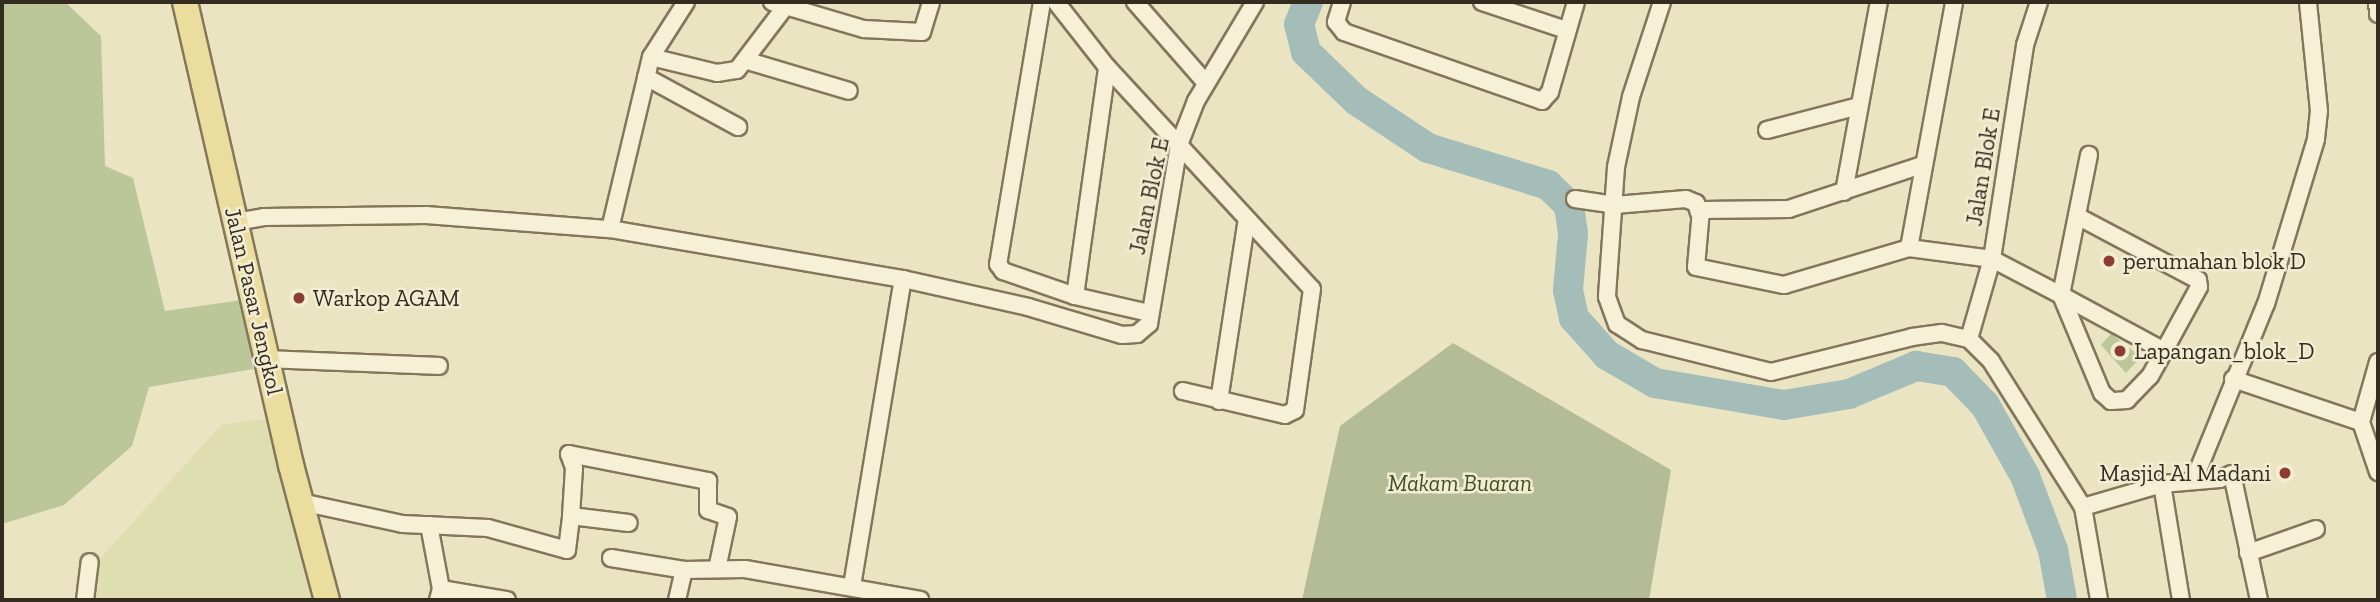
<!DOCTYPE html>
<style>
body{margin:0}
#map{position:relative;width:2380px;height:602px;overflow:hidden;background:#eae4c3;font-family:"Zilla Slab",serif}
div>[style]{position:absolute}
.farmland>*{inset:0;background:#dfdeb1}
.green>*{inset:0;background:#bbc798}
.cemetery>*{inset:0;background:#b3bc97}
.river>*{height:30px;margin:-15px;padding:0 15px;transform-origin:15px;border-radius:15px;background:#a5bdb9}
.roads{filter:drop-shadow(2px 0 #83765b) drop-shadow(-2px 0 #83765b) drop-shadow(0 2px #83765b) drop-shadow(0 -2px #83765b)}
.street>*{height:16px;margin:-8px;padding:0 8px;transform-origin:8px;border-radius:8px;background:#f6f0d6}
.primary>*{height:24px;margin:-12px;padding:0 12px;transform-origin:12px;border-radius:12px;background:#eadd9e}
.dots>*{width:19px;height:19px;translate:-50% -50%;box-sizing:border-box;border:4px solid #f2edd2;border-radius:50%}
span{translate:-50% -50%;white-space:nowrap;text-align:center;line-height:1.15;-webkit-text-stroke:5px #f2edd2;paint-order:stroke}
.street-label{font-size:23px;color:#342c1e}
.poi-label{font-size:23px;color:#342c1e}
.left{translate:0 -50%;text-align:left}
.right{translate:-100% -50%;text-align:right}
.park-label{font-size:23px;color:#3f4f27;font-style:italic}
.frame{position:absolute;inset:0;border:4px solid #342c1e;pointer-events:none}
</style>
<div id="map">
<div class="farmland">
<i style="clip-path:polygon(271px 418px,319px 600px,94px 600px,98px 561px,221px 425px)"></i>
</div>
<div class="green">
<i style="clip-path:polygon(2px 2px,65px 2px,101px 36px,105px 166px,133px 178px,165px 311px,242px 300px,253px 369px,149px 387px,132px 446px,64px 505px,2px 524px)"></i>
<i style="clip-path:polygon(2111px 334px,2141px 357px,2126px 373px,2101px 345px)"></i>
</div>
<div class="cemetery">
<i style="clip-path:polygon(1453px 343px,1671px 470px,1649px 600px,1302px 600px,1340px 426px)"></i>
</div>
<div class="river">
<i style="left:1308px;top:2px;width:24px;rotate:112deg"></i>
<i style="left:1299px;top:24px;width:29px;rotate:76deg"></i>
<i style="left:1306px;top:52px;width:71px;rotate:43.9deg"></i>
<i style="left:1357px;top:101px;width:85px;rotate:33.5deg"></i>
<i style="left:1428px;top:148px;width:126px;rotate:17.1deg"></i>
<i style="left:1548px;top:185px;width:29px;rotate:44deg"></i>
<i style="left:1569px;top:205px;width:29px;rotate:82deg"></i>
<i style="left:1573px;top:234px;width:56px;rotate:95.1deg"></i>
<i style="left:1568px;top:290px;width:29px;rotate:78deg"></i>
<i style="left:1574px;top:318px;width:50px;rotate:48.3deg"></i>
<i style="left:1607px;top:355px;width:56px;rotate:30.3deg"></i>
<i style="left:1655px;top:383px;width:131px;rotate:9.7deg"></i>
<i style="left:1784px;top:405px;width:66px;rotate:-9.6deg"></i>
<i style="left:1849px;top:394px;width:73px;rotate:-22.7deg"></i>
<i style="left:1916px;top:366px;width:37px;rotate:9deg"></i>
<i style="left:1953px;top:372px;width:46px;rotate:45.9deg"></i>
<i style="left:1985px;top:405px;width:81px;rotate:60.6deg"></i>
<i style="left:2025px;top:476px;width:79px;rotate:69.3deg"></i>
<i style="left:2053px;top:550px;width:51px;rotate:79.8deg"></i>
</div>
<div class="roads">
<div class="street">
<i style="left:772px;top:2px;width:96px;rotate:16.4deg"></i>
<i style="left:864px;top:29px;width:58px;rotate:3deg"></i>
<i style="left:922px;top:32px;width:31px;rotate:-73deg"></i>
<i style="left:1042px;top:2px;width:266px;rotate:99.5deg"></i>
<i style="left:998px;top:264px;width:9px;rotate:54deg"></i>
<i style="left:1003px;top:271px;width:76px;rotate:19.1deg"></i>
<i style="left:1075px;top:296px;width:231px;rotate:-82deg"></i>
<i style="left:1056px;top:2px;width:83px;rotate:51.9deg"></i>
<i style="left:1107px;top:67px;width:302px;rotate:47.3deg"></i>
<i style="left:1312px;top:289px;width:122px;rotate:98deg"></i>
<i style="left:1295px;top:410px;width:11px;rotate:153deg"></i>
<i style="left:1285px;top:415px;width:105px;rotate:-166.8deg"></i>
<i style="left:1135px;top:2px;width:108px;rotate:48.8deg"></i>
<i style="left:1342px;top:2px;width:21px;rotate:107deg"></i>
<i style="left:1336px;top:22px;width:13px;rotate:51deg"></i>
<i style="left:1344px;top:32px;width:210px;rotate:19.2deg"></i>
<i style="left:1542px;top:101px;width:12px;rotate:-48deg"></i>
<i style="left:1550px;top:92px;width:94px;rotate:-73.9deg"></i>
<i style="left:1482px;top:2px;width:89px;rotate:18.4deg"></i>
<i style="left:1662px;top:2px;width:100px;rotate:108.1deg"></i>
<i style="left:1631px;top:97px;width:72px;rotate:102.1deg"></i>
<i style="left:1616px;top:167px;width:130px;rotate:94deg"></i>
<i style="left:1607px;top:297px;width:29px;rotate:70deg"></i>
<i style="left:1617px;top:324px;width:30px;rotate:33deg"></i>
<i style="left:1642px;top:340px;width:133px;rotate:13.9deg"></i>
<i style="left:1771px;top:372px;width:145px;rotate:-13.9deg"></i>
<i style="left:1912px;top:337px;width:30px;rotate:-8deg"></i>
<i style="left:1942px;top:333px;width:28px;rotate:13deg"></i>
<i style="left:1969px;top:339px;width:31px;rotate:45deg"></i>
<i style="left:1991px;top:361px;width:173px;rotate:57.8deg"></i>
<i style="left:2083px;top:507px;width:94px;rotate:80.2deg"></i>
<i style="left:2377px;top:2px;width:12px;rotate:85deg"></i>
<i style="left:651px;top:57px;width:68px;rotate:13.6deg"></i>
<i style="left:717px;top:73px;width:20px;rotate:-9deg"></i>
<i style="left:737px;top:70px;width:79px;rotate:-52.7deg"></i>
<i style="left:748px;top:61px;width:105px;rotate:16.5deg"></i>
<i style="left:646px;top:77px;width:105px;rotate:28.5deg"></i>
<i style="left:1767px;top:130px;width:95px;rotate:-14.6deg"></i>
<i style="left:1922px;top:165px;width:140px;rotate:161.7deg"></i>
<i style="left:1789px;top:209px;width:88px;rotate:179.3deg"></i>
<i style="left:1701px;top:210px;width:57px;rotate:95deg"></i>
<i style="left:1696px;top:267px;width:90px;rotate:11.6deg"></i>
<i style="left:1784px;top:285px;width:130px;rotate:-16.5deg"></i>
<i style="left:1909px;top:248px;width:84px;rotate:7.5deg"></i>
<i style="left:1992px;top:259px;width:78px;rotate:27.6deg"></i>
<i style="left:2061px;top:295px;width:117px;rotate:28.5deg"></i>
<i style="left:2164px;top:351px;width:29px;rotate:119deg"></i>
<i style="left:2150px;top:376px;width:33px;rotate:134deg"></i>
<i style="left:2127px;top:400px;width:16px;rotate:176deg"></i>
<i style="left:2111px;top:401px;width:12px;rotate:-138deg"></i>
<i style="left:2102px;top:393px;width:106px;rotate:-112.7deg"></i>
<i style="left:2061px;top:295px;width:143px;rotate:-78.7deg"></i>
<i style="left:1844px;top:192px;width:193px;rotate:-79.6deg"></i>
<i style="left:1575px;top:199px;width:40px;rotate:8.5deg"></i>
<i style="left:1615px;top:205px;width:71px;rotate:-4.8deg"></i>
<i style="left:1686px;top:199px;width:11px;rotate:22deg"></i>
<i style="left:1696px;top:203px;width:10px;rotate:73deg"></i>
<i style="left:2077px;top:216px;width:137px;rotate:27.9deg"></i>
<i style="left:2198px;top:280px;width:7px;rotate:82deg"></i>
<i style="left:2199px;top:287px;width:73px;rotate:118.7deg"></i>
<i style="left:236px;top:222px;width:28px;rotate:-10deg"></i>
<i style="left:264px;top:217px;width:162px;rotate:-0.7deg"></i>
<i style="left:426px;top:215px;width:185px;rotate:4.4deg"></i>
<i style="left:610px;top:229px;width:297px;rotate:9.7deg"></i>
<i style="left:903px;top:279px;width:128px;rotate:12.6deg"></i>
<i style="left:1028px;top:307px;width:98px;rotate:16.6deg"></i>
<i style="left:1122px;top:335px;width:15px;rotate:-4deg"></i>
<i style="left:1137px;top:334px;width:16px;rotate:-40deg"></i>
<i style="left:1149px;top:324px;width:181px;rotate:-80.5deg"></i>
<i style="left:1179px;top:145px;width:47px;rotate:-68.9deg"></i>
<i style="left:1196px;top:101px;width:115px;rotate:-59.2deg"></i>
<i style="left:610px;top:229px;width:177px;rotate:-76.6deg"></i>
<i style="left:651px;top:57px;width:65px;rotate:-57.5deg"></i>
<i style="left:1909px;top:248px;width:250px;rotate:-79.6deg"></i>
<i style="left:1075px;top:296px;width:76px;rotate:12.9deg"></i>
<i style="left:1969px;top:339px;width:83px;rotate:-74deg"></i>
<i style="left:1992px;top:259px;width:217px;rotate:-81.2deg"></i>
<i style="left:2025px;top:45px;width:45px;rotate:-72deg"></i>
<i style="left:267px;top:359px;width:172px;rotate:2.3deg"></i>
<i style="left:2378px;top:362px;width:62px;rotate:105.8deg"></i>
<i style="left:2361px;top:422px;width:53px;rotate:71.2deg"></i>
<i style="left:2233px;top:379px;width:135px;rotate:18.6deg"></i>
<i style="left:1219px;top:401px;width:184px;rotate:-81.3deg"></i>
<i style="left:569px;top:454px;width:142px;rotate:11deg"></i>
<i style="left:708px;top:481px;width:29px;rotate:90deg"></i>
<i style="left:708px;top:510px;width:21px;rotate:19deg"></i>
<i style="left:728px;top:517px;width:53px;rotate:101.9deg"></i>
<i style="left:569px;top:454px;width:15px;rotate:70deg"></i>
<i style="left:574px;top:468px;width:48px;rotate:93.6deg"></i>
<i style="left:2194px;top:480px;width:190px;rotate:-67.8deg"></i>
<i style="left:2266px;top:304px;width:172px;rotate:-73.1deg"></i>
<i style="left:2316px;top:139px;width:28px;rotate:-84deg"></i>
<i style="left:2319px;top:111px;width:110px;rotate:-95.8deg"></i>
<i style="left:2162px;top:484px;width:118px;rotate:80.7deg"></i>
<i style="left:301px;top:502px;width:104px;rotate:12.2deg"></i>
<i style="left:403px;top:524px;width:85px;rotate:2.7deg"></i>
<i style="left:488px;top:528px;width:82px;rotate:15.6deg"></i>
<i style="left:567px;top:550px;width:34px;rotate:-83deg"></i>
<i style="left:571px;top:516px;width:58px;rotate:6.9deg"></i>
<i style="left:2083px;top:507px;width:82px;rotate:-16.2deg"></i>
<i style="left:2162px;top:484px;width:58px;rotate:-4.9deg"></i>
<i style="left:2220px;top:479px;width:13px;rotate:-23deg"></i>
<i style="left:2232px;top:474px;width:129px;rotate:77.9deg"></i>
<i style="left:429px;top:525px;width:65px;rotate:79.4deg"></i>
<i style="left:2248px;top:553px;width:72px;rotate:-19.4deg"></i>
<i style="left:611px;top:558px;width:74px;rotate:9.3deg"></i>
<i style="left:852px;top:586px;width:311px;rotate:-80.6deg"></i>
<i style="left:85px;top:600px;width:38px;rotate:-83deg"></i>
<i style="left:438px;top:600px;width:11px;rotate:-75deg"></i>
<i style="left:441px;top:589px;width:67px;rotate:9.5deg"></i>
<i style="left:677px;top:600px;width:31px;rotate:-77deg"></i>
<i style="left:684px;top:570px;width:61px;rotate:-0.9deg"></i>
<i style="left:745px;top:569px;width:178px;rotate:10deg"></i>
</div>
<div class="primary">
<i style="left:185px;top:2px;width:475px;rotate:77.1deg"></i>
<i style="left:291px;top:465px;width:140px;rotate:75.1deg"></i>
</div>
</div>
<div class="dots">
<i style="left:2109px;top:261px;background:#8d3c31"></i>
<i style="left:299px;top:298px;background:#8d3c31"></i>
<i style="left:2120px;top:351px;background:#8d3c31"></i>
<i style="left:2285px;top:473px;background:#8d3c31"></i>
</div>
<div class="street-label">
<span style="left:1983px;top:167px;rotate:-81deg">Jalan Blok E</span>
<span style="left:1149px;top:196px;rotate:-78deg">Jalan Blok E</span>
<span style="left:254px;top:301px;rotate:77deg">Jalan Pasar Jengkol</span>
</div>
<div class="poi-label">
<span class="left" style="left:2123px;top:261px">perumahan blok D</span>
<span class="left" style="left:313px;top:298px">Warkop AGAM</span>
<span class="left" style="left:2134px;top:351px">Lapangan_blok_D</span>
<span class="right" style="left:2271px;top:473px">Masjid Al Madani</span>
</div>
<div class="park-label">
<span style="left:1460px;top:483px">Makam Buaran</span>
</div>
<div class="frame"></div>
</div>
